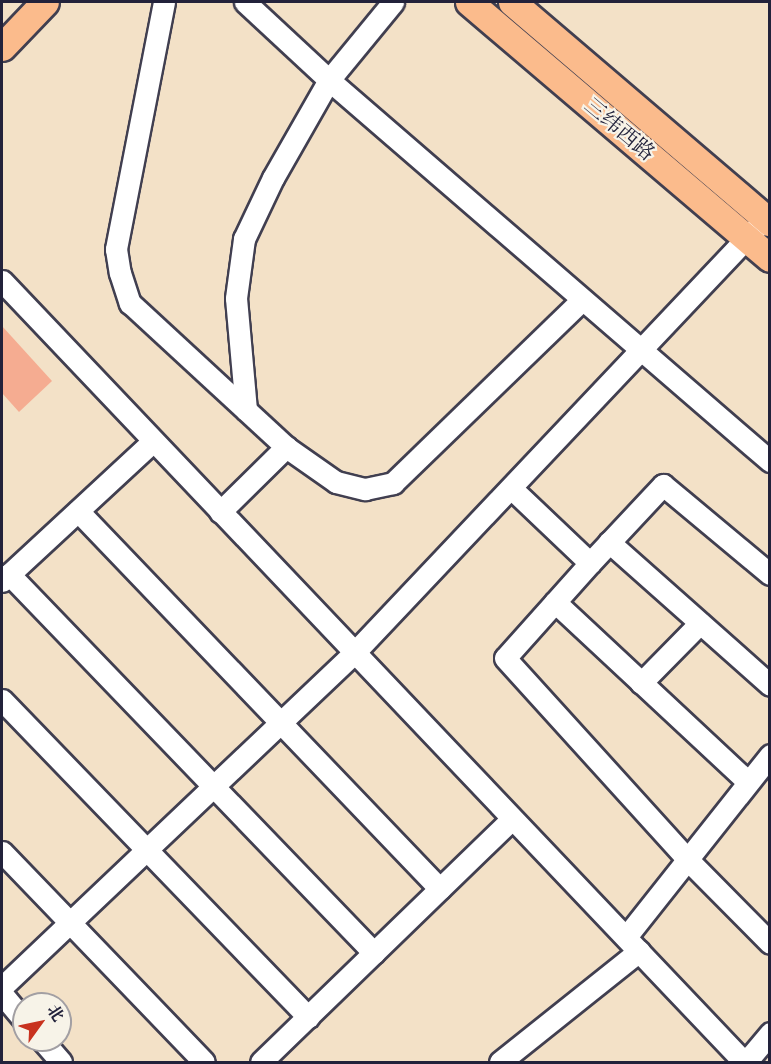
<!DOCTYPE html>
<meta charset="utf-8">
<style>
body{margin:0}
#map{position:relative;width:771px;height:1064px;overflow:hidden;background:#f3e1c7;font-family:"Libre Bodoni","Noto Serif SC",serif}
div>[style]{position:absolute}
.building>*{inset:0;background:#f5ac91}
.roads{filter:drop-shadow(2px 0 #413f50) drop-shadow(-2px 0 #413f50) drop-shadow(0 2px #413f50) drop-shadow(0 -2px #413f50)}
.minor>*{height:21px;margin:-10.5px;padding:0 10.5px;transform-origin:10.5px;border-radius:10.5px;background:#fff}
.major>*{height:27px;margin:-13.5px;padding:0 13.5px;transform-origin:13.5px;border-radius:13.5px;background:#fbbb8c}
span{translate:-50% -50%;white-space:nowrap;text-align:center;line-height:1.15;-webkit-text-stroke:4.5px #f7f3e8;paint-order:stroke}
.street-label{font-size:21px;color:#22223b}
.frame{position:absolute;inset:0;border:3px solid #22223b;pointer-events:none}
.north{position:absolute;left:12px;top:992px;width:60px;height:60px;box-sizing:border-box;background:#f7f3e8;border:2px solid #a29fa3;border-radius:50%;rotate:57deg;font-size:16px;font-weight:700;line-height:24px;text-align:center;color:#22223b}
.north::after{content:'';display:block;margin:auto;width:21px;height:27px;background:#c8321e;clip-path:polygon(50% 0,100% 100%,50% 72%,0 100%)}
</style>
<div id="map">
<div class="building">
<i style="clip-path:polygon(2px 326px,52px 381px,19px 412px,2px 393px)"></i>
</div>
<div class="roads">
<div class="minor">
<i style="left:164px;top:2px;width:252px;rotate:101deg"></i>
<i style="left:116px;top:249px;width:24px;rotate:81deg"></i>
<i style="left:120px;top:273px;width:32px;rotate:72deg"></i>
<i style="left:130px;top:303px;width:212px;rotate:42.7deg"></i>
<i style="left:286px;top:447px;width:61px;rotate:35deg"></i>
<i style="left:336px;top:482px;width:30px;rotate:14deg"></i>
<i style="left:365px;top:489px;width:29px;rotate:-12deg"></i>
<i style="left:393px;top:483px;width:262px;rotate:-44.1deg"></i>
<i style="left:245px;top:2px;width:115px;rotate:42.9deg"></i>
<i style="left:329px;top:80px;width:583px;rotate:40.83deg"></i>
<i style="left:2px;top:281px;width:1077px;rotate:46.47deg"></i>
<i style="left:246px;top:410px;width:112px;rotate:-95.1deg"></i>
<i style="left:236px;top:298px;width:60px;rotate:-82.3deg"></i>
<i style="left:244px;top:239px;width:68px;rotate:-64.6deg"></i>
<i style="left:273px;top:178px;width:113px;rotate:-60.3deg"></i>
<i style="left:329px;top:80px;width:101px;rotate:-50.6deg"></i>
<i style="left:511px;top:488px;width:109px;rotate:43.5deg"></i>
<i style="left:590px;top:563px;width:127px;rotate:131.8deg"></i>
<i style="left:505px;top:658px;width:271px;rotate:47.8deg"></i>
<i style="left:687px;top:859px;width:118px;rotate:45.3deg"></i>
<i style="left:78px;top:511px;width:523px;rotate:46.24deg"></i>
<i style="left:220px;top:512px;width:93px;rotate:-44.6deg"></i>
<i style="left:609px;top:542px;width:215px;rotate:41.6deg"></i>
<i style="left:590px;top:563px;width:107px;rotate:-46.9deg"></i>
<i style="left:663px;top:485px;width:139px;rotate:39.8deg"></i>
<i style="left:9px;top:574px;width:526px;rotate:46.08deg"></i>
<i style="left:2px;top:581px;width:206px;rotate:-42.8deg"></i>
<i style="left:555px;top:602px;width:264px;rotate:43deg"></i>
<i style="left:641px;top:683px;width:84px;rotate:-45.5deg"></i>
<i style="left:2px;top:700px;width:441px;rotate:46deg"></i>
<i style="left:2px;top:852px;width:291px;rotate:46.1deg"></i>
<i style="left:626px;top:937px;width:232px;rotate:-51.6deg"></i>
<i style="left:2px;top:987px;width:485px;rotate:-43.5deg"></i>
<i style="left:354px;top:653px;width:585px;rotate:-46.59deg"></i>
<i style="left:2px;top:994px;width:34px;rotate:50deg"></i>
<i style="left:42px;top:1040px;width:29px;rotate:49deg"></i>
<i style="left:261px;top:1062px;width:349px;rotate:-44.1deg"></i>
<i style="left:500px;top:1062px;width:178px;rotate:-38.6deg"></i>
<i style="left:746px;top:1062px;width:38px;rotate:-50deg"></i>
</div>
<div class="major">
<i style="left:469px;top:2px;width:395px;rotate:40.4deg"></i>
<i style="left:512px;top:2px;width:339px;rotate:40.5deg"></i>
<i style="left:2px;top:47px;width:62px;rotate:-46.3deg"></i>
</div>
</div>
<div class="street-label">
<span style="left:619px;top:130px;rotate:40deg">三纬西路</span>
</div>
<div class="frame"></div>
<div class="north">北</div>
</div>
